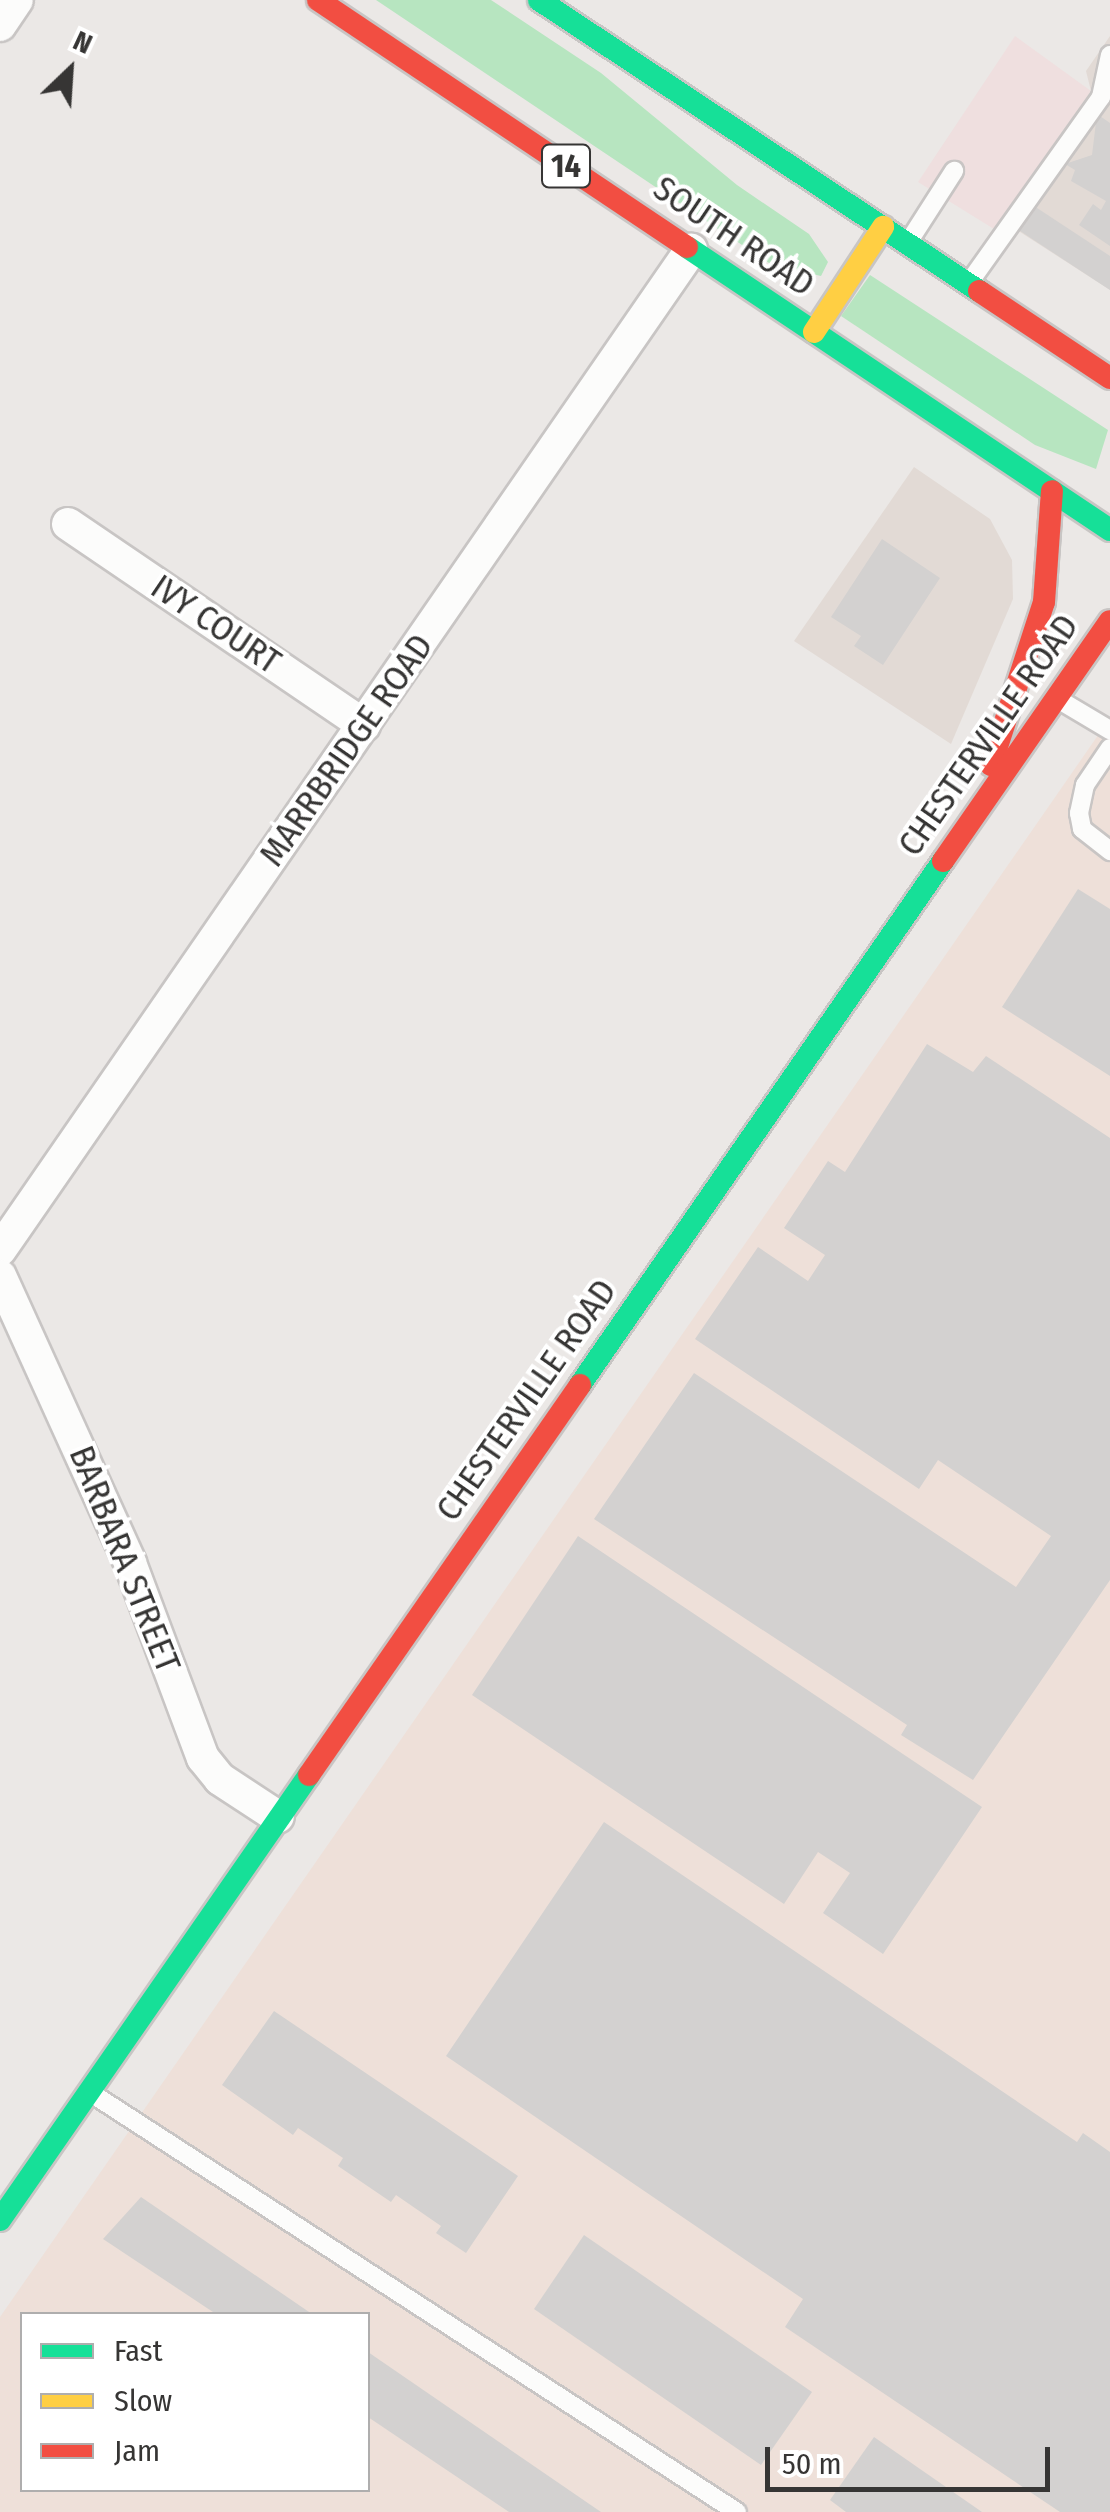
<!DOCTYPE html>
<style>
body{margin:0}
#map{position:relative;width:1110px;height:2512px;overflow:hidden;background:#ebe8e6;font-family:"Fira Sans Condensed",sans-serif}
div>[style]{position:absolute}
.built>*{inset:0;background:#e2dad5}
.industrial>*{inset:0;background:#eee0d9}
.education>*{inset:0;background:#efdfdf}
.green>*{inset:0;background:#b7e5c0}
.building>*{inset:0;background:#d3d1d0}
.roads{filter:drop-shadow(2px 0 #c8c5c4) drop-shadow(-2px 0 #c8c5c4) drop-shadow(0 2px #c8c5c4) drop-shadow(0 -2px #c8c5c4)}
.lane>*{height:18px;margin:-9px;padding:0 9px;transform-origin:9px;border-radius:9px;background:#fcfcfb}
.street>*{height:32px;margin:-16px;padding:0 16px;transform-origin:16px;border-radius:16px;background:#fcfcfb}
.fast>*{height:22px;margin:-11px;padding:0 11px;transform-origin:11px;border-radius:11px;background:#16e098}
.slow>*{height:22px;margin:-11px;padding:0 11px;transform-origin:11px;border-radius:11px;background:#ffcf43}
.jam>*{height:22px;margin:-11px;padding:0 11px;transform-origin:11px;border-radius:11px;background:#f24e42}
span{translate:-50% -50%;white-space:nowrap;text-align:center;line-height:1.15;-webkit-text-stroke:8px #fff;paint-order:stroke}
.shield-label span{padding:2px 8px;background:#fff;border:2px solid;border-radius:8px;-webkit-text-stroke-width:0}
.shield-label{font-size:32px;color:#363534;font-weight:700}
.street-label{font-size:35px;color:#363534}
.legend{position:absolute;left:20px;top:2312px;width:350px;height:180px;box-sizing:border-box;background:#fff;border:2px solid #afaeae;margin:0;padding:12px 18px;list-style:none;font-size:30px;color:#363534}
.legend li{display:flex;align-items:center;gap:20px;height:50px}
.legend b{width:50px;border:2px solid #afaeae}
.north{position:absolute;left:20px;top:20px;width:100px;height:100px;-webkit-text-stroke:8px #fff;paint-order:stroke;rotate:25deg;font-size:28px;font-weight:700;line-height:40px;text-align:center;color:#363534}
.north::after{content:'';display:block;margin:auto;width:35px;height:45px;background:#363534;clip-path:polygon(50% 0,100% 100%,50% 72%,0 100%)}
.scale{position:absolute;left:765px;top:2447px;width:285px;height:45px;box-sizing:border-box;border:5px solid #363534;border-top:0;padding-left:12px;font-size:30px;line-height:35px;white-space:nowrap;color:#363534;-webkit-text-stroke:8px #fff;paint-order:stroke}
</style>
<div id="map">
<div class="built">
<i style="clip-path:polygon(1110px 36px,1110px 290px,1017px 230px,994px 229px,1091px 91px,1086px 71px)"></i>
<i style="clip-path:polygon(914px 467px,990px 519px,1012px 560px,1013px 599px,951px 744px,794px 641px)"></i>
</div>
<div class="industrial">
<i style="clip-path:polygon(evenodd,1110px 718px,1110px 2512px,0 2512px,0 2317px,1110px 718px,22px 2314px,368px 2314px,368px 2490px,22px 2490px,22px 2314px)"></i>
</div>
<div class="education">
<i style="clip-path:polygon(1015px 36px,1091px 91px,994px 229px,918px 182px)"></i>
</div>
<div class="green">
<i style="clip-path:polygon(376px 0,491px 0,601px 73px,737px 185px,809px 234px,828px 262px,821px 276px,772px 265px)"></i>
<i style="clip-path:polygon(870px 275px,1108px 430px,1096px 469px,1035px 445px,841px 316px)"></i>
</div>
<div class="building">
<i style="clip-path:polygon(1097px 114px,1110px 123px,1110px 246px,1079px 225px,1093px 204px,1101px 210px,1106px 201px,1071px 181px,1075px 170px,1065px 164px,1092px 155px)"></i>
<i style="clip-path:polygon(1034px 206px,1110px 256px,1110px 290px,1017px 229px)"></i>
<i style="clip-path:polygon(882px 539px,940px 578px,883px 665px,854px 646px,861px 636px,831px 617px)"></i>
<i style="clip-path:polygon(1078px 889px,1110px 909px,1110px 1076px,1002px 1007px)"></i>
<i style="clip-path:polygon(927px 1044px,973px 1072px,986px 1056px,1110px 1138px,1110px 1580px,973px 1780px,901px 1735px,907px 1725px,594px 1519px,694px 1373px,1016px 1587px,1051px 1536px,938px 1460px,919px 1489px,695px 1339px,758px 1247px,808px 1281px,825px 1255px,784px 1228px,828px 1161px,845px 1172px)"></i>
<i style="clip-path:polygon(578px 1536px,982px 1807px,883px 1954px,823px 1913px,850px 1873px,818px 1852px,784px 1904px,472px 1695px)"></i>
<i style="clip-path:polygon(604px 1822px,1077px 2142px,1083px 2133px,1110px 2152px,1110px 2512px,1060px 2512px,785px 2327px,803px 2299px,446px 2056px)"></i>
<i style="clip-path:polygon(274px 2011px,518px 2176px,466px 2253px,436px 2233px,441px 2226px,396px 2195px,391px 2202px,338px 2166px,343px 2158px,298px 2128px,293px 2135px,222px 2085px)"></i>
<i style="clip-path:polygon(141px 2197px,312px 2314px,216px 2314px,103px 2239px)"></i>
<i style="clip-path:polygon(584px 2235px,812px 2392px,761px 2465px,534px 2309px)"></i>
<i style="clip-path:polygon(368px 2352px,601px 2512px,509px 2512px,368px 2417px)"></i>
<i style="clip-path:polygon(874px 2437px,982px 2512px,846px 2512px,830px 2500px)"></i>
</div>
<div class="roads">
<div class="lane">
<i style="left:911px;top:238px;width:80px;rotate:-57.3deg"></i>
<i style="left:971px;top:280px;width:224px;rotate:-54.6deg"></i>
<i style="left:1101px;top:97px;width:43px;rotate:-77.9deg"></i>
<i style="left:1056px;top:698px;width:63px;rotate:30.7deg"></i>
<i style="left:1110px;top:748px;width:45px;rotate:124deg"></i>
<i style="left:1085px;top:785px;width:29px;rotate:102deg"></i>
<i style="left:1079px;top:813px;width:16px;rotate:79deg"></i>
<i style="left:1082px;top:829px;width:36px;rotate:38deg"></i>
<i style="left:91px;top:2093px;width:770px;rotate:32.97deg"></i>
</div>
<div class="street">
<i style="left:0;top:25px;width:30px;rotate:-56deg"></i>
<i style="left:68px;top:524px;width:358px;rotate:34.2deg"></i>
<i style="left:0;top:1250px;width:1216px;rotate:-55.36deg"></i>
<i style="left:0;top:1276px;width:315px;rotate:65.6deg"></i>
<i style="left:130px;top:1563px;width:208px;rotate:69.5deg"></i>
<i style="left:203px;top:1758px;width:27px;rotate:51deg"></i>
<i style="left:220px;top:1779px;width:69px;rotate:33.2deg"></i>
</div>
<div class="fast">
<i style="left:539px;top:0;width:528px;rotate:33.48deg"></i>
<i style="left:687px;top:247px;width:509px;rotate:33.78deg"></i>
<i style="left:580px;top:1385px;width:637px;rotate:-55.29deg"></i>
<i style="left:0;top:2220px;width:542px;rotate:-55.22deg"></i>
</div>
<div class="slow">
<i style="left:814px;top:332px;width:126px;rotate:-56.7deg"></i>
</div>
<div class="jam">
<i style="left:318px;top:0;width:444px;rotate:33.8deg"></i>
<i style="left:979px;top:291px;width:157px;rotate:33.6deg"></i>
<i style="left:991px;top:765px;width:171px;rotate:-72deg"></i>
<i style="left:1044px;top:602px;width:111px;rotate:-85.9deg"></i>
<i style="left:943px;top:861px;width:292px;rotate:-55.2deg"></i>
<i style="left:309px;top:1775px;width:475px;rotate:-55.2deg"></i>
</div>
</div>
<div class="shield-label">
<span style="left:566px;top:166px">14</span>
</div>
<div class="street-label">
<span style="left:734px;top:236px;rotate:34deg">SOUTH ROAD</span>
<span style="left:216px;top:624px;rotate:34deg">IVY COURT</span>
<span style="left:988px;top:735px;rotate:-55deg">CHESTERVILLE ROAD</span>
<span style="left:346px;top:750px;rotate:-55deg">MARRBRIDGE ROAD</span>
<span style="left:526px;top:1400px;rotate:-55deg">CHESTERVILLE ROAD</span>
<span style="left:125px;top:1559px;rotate:68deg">BARBARA STREET</span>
</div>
<ul class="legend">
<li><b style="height:12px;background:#16e098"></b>Fast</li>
<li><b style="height:12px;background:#ffcf43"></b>Slow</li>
<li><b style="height:12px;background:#f24e42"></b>Jam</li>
</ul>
<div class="north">N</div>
<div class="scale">50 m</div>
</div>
